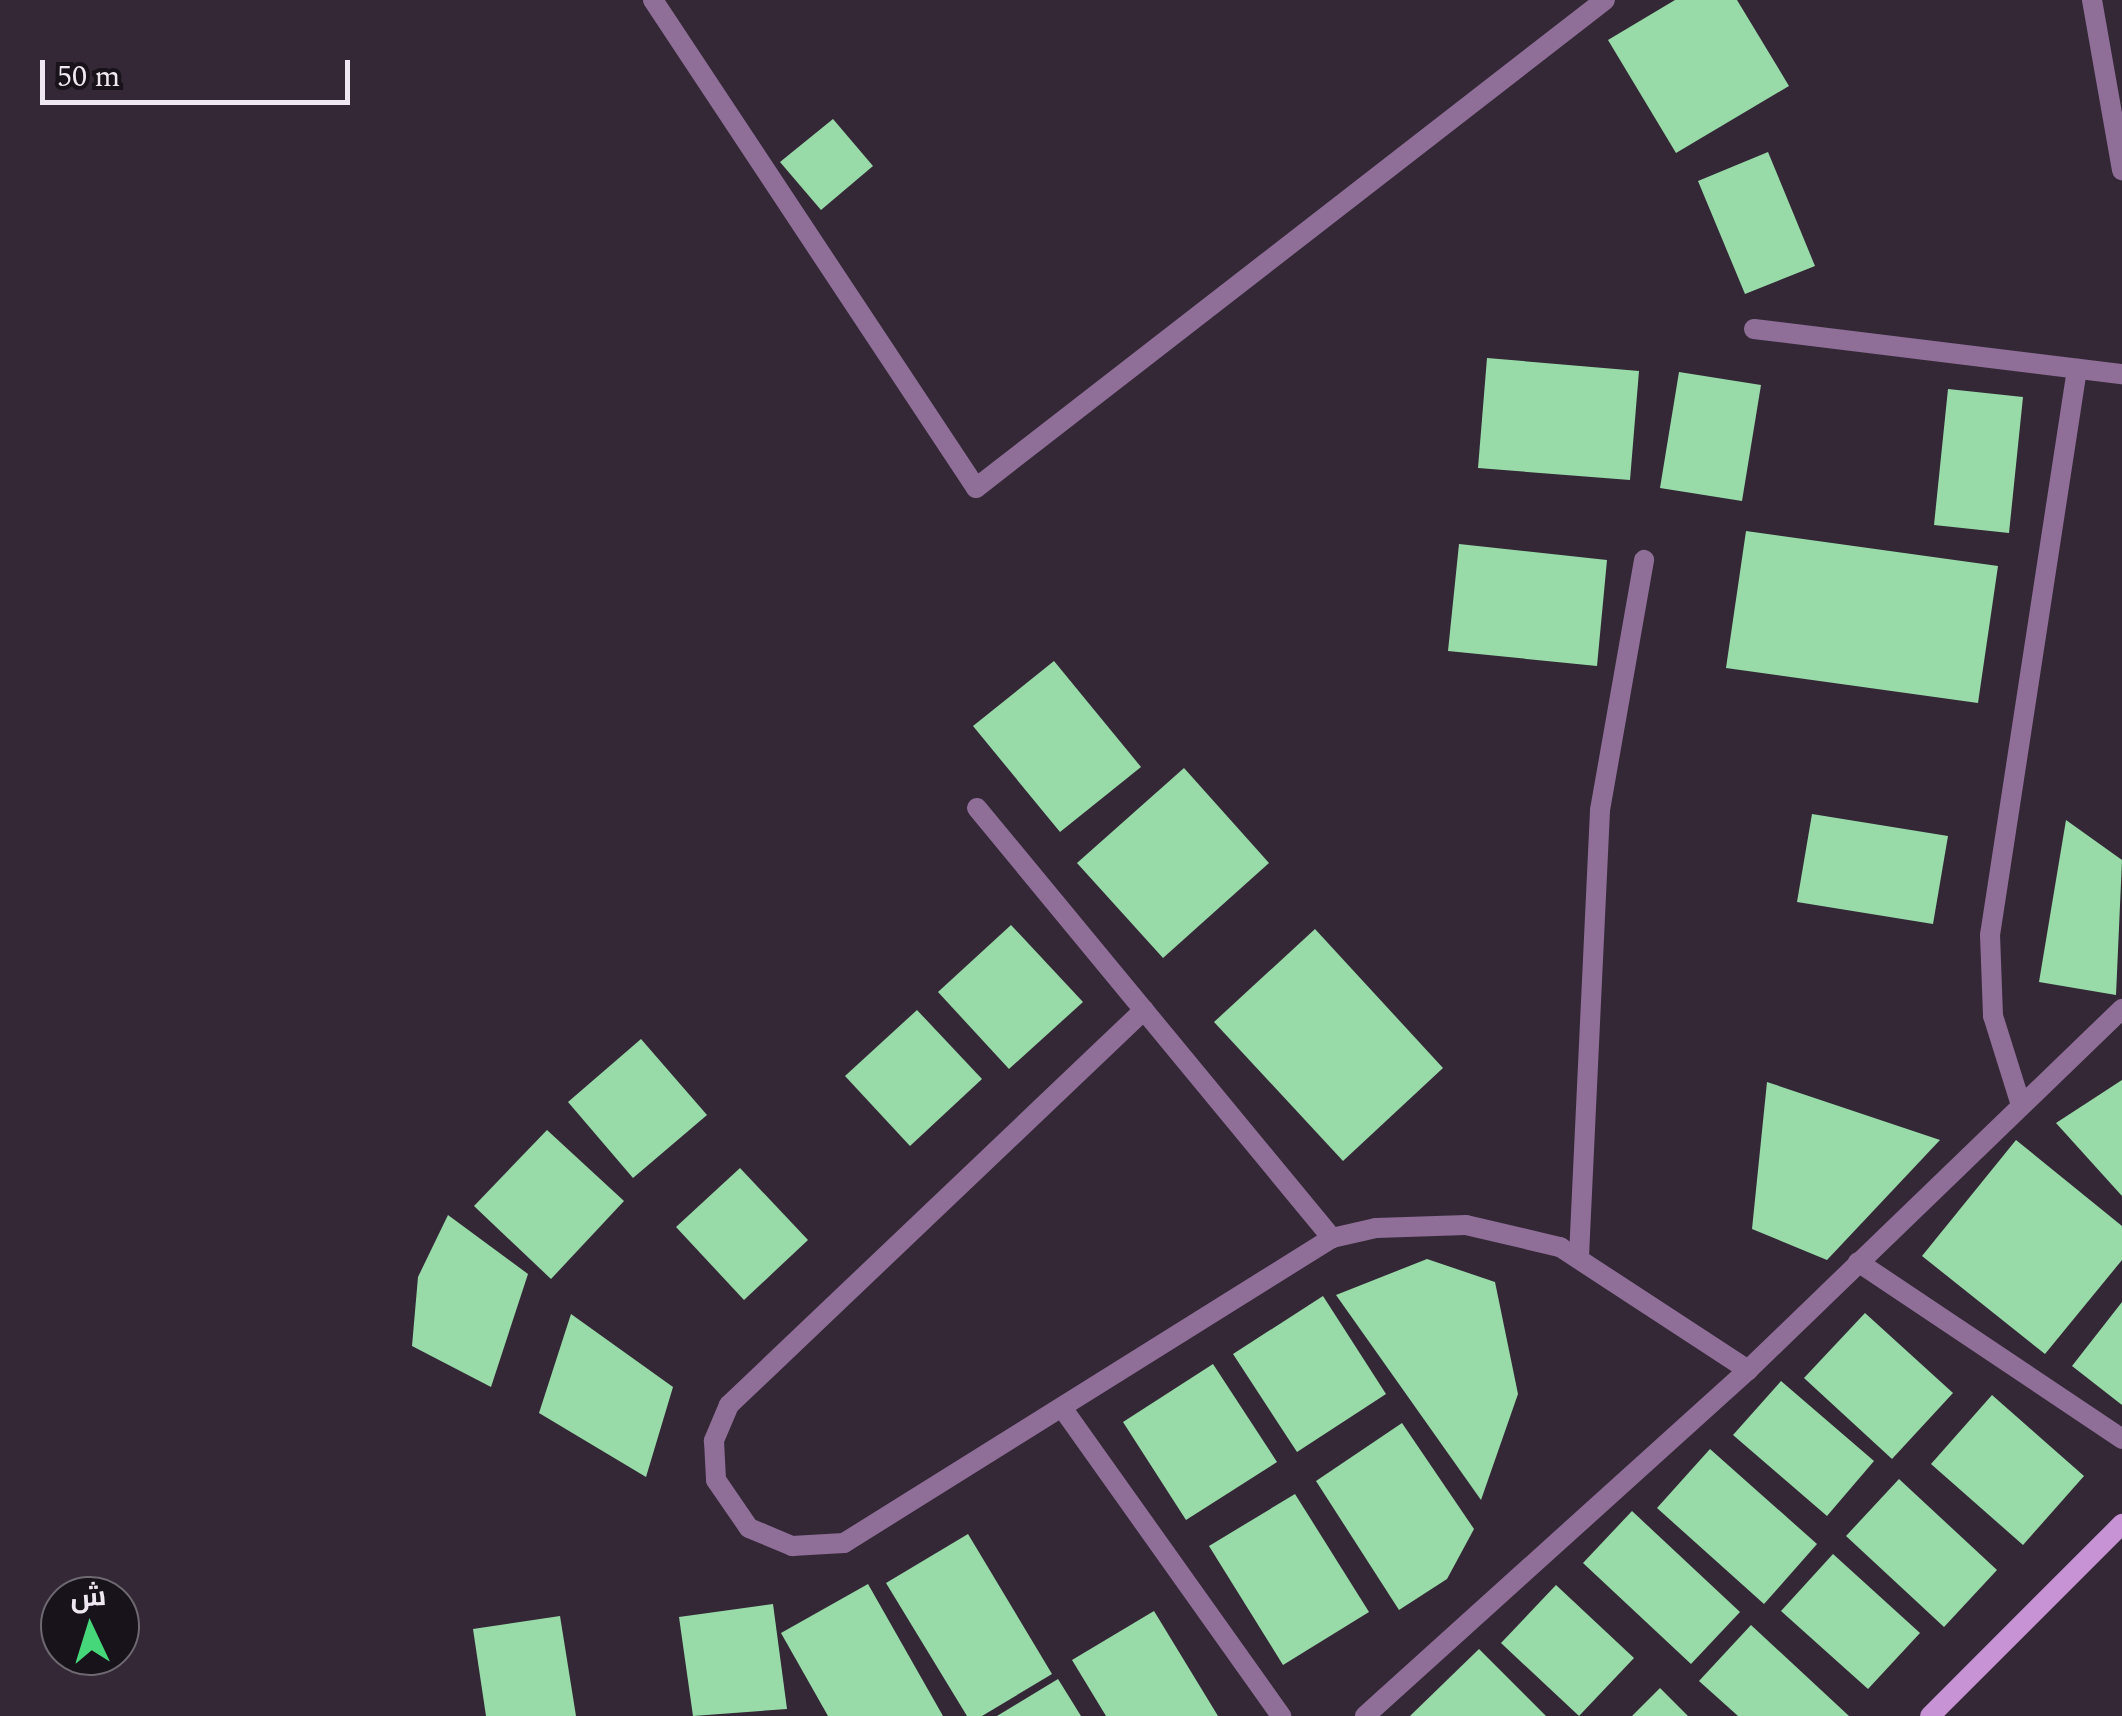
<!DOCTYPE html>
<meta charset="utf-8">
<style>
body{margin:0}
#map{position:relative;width:2122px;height:1716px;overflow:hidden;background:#342837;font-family:Spectral,Cairo,serif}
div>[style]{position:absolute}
.building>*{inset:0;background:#98dba8}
.street>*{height:20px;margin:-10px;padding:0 10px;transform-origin:10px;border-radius:10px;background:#8f6f98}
.secondary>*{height:20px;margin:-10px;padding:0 10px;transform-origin:10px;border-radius:10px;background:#c793d5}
span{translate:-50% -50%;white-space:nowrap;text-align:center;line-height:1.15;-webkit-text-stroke:10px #18131a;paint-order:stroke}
.north{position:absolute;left:40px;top:1576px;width:100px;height:100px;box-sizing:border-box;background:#18131a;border:2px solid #6e6870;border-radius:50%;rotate:356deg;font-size:28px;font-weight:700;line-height:40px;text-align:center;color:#efe7f1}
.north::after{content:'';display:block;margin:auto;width:35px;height:45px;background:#45d77a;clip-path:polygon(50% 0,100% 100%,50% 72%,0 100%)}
.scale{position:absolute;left:40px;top:60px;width:310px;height:45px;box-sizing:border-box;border:5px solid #efe7f1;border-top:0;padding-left:12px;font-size:30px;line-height:35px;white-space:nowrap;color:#efe7f1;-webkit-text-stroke:8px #18131a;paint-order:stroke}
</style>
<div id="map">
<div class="building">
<i style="clip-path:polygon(1675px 0,1737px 0,1789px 86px,1676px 153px,1608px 40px)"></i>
<i style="clip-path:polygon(833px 119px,873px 166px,821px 210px,780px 162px)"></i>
<i style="clip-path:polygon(1768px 152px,1815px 266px,1745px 294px,1698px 181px)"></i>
<i style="clip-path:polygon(1487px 358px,1639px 371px,1630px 480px,1478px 468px)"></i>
<i style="clip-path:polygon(1679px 372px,1761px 385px,1742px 501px,1660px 488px)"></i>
<i style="clip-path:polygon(1948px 389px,2023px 397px,2009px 533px,1934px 525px)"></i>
<i style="clip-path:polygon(1746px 531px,1998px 566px,1978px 703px,1726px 668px)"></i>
<i style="clip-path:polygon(1459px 544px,1607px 560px,1597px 666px,1448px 651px)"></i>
<i style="clip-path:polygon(1054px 661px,1141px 767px,1060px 832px,973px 726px)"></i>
<i style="clip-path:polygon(1184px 768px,1269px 863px,1163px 958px,1077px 863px)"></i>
<i style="clip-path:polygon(1812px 814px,1948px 836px,1933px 924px,1797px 902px)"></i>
<i style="clip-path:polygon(2066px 820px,2122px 860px,2116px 995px,2039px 982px)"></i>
<i style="clip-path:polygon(1011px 925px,1083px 1002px,1009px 1069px,938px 992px)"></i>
<i style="clip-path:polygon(1315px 929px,1443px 1068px,1343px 1161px,1214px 1022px)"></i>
<i style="clip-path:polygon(917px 1010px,982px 1079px,910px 1146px,845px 1076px)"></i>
<i style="clip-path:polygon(641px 1039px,707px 1115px,633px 1178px,568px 1102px)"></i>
<i style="clip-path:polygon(2122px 1080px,2122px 1196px,2056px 1123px)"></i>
<i style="clip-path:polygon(1767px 1082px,1940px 1140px,1827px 1260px,1752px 1229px)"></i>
<i style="clip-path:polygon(547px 1130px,624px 1201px,551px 1279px,474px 1206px)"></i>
<i style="clip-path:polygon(2016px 1140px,2122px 1226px,2122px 1260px,2045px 1354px,1922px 1256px)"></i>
<i style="clip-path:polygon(740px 1168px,808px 1240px,744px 1300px,676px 1227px)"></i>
<i style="clip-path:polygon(448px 1215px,528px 1274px,491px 1387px,412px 1346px,418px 1277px)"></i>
<i style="clip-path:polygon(1427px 1259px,1495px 1282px,1518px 1394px,1481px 1500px,1336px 1295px)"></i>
<i style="clip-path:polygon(1323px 1296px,1386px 1394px,1297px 1452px,1233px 1354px)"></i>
<i style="clip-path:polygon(2122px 1302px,2122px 1405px,2072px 1366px)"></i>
<i style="clip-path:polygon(1865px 1313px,1953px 1393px,1892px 1459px,1804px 1378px)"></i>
<i style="clip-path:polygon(571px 1314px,673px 1387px,646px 1477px,539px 1413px)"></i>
<i style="clip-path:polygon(1213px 1364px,1277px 1462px,1186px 1520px,1123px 1422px)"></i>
<i style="clip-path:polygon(1781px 1381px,1874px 1461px,1827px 1516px,1733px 1435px)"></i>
<i style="clip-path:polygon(1992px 1395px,2084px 1476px,2023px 1545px,1931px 1464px)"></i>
<i style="clip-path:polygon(1402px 1423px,1474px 1529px,1447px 1579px,1399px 1610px,1316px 1481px)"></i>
<i style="clip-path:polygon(1710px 1449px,1817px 1544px,1764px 1604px,1657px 1508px)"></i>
<i style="clip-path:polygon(1899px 1479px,1997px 1570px,1944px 1627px,1846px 1536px)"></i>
<i style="clip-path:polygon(1295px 1494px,1369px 1612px,1283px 1665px,1209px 1546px)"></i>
<i style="clip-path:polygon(1632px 1511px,1740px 1612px,1691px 1664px,1583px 1563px)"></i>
<i style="clip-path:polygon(968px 1534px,1052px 1674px,982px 1716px,967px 1716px,886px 1583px)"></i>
<i style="clip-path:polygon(1833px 1554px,1920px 1633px,1868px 1689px,1781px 1611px)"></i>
<i style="clip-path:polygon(868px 1584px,943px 1716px,828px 1716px,781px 1633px)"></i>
<i style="clip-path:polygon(1556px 1585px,1634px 1658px,1579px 1716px,1501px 1643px)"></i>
<i style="clip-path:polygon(773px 1604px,787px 1709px,693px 1716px,679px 1617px)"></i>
<i style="clip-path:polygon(1154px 1611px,1218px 1716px,1106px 1716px,1072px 1660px)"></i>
<i style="clip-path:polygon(560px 1616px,576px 1716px,486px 1716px,473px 1629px)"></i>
<i style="clip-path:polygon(1751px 1625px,1849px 1716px,1738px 1716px,1699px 1681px)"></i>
<i style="clip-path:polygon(1479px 1649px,1546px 1716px,1410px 1716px)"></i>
<i style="clip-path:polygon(1058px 1679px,1081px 1716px,997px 1716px)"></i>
<i style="clip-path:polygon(1660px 1688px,1688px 1716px,1632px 1716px)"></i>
</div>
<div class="street">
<i style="left:653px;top:0;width:585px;rotate:56.5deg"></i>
<i style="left:976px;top:488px;width:796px;rotate:-37.81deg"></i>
<i style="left:2092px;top:0;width:173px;rotate:80deg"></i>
<i style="left:1754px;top:329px;width:371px;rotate:7deg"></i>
<i style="left:977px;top:808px;width:558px;rotate:50.46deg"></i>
<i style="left:1144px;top:1010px;width:573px;rotate:136.41deg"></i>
<i style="left:729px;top:1405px;width:39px;rotate:113deg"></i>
<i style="left:714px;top:1441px;width:39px;rotate:87deg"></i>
<i style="left:716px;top:1480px;width:58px;rotate:55.5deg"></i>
<i style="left:749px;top:1528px;width:47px;rotate:22.7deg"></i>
<i style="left:792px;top:1546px;width:52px;rotate:-3.3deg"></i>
<i style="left:844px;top:1543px;width:575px;rotate:-32.01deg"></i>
<i style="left:1332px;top:1238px;width:45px;rotate:-12.8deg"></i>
<i style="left:1376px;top:1228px;width:90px;rotate:-1.9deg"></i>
<i style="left:1466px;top:1225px;width:97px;rotate:13.2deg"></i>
<i style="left:1560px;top:1247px;width:225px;rotate:33.2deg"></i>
<i style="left:2020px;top:1102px;width:90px;rotate:-107.4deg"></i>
<i style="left:1993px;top:1016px;width:81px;rotate:-92.1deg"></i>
<i style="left:1990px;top:935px;width:573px;rotate:-81.26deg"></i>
<i style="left:1579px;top:1256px;width:446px;rotate:-87.3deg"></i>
<i style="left:1600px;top:810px;width:254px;rotate:-80deg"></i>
<i style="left:1858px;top:1262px;width:318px;rotate:33.8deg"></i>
<i style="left:1063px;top:1409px;width:377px;rotate:54.6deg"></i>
<i style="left:1365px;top:1716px;width:516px;rotate:-42.09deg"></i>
<i style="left:1748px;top:1370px;width:520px;rotate:-43.99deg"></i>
</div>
<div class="secondary">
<i style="left:1930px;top:1716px;width:272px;rotate:-45deg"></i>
</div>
<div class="north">ش</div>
<div class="scale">50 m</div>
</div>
